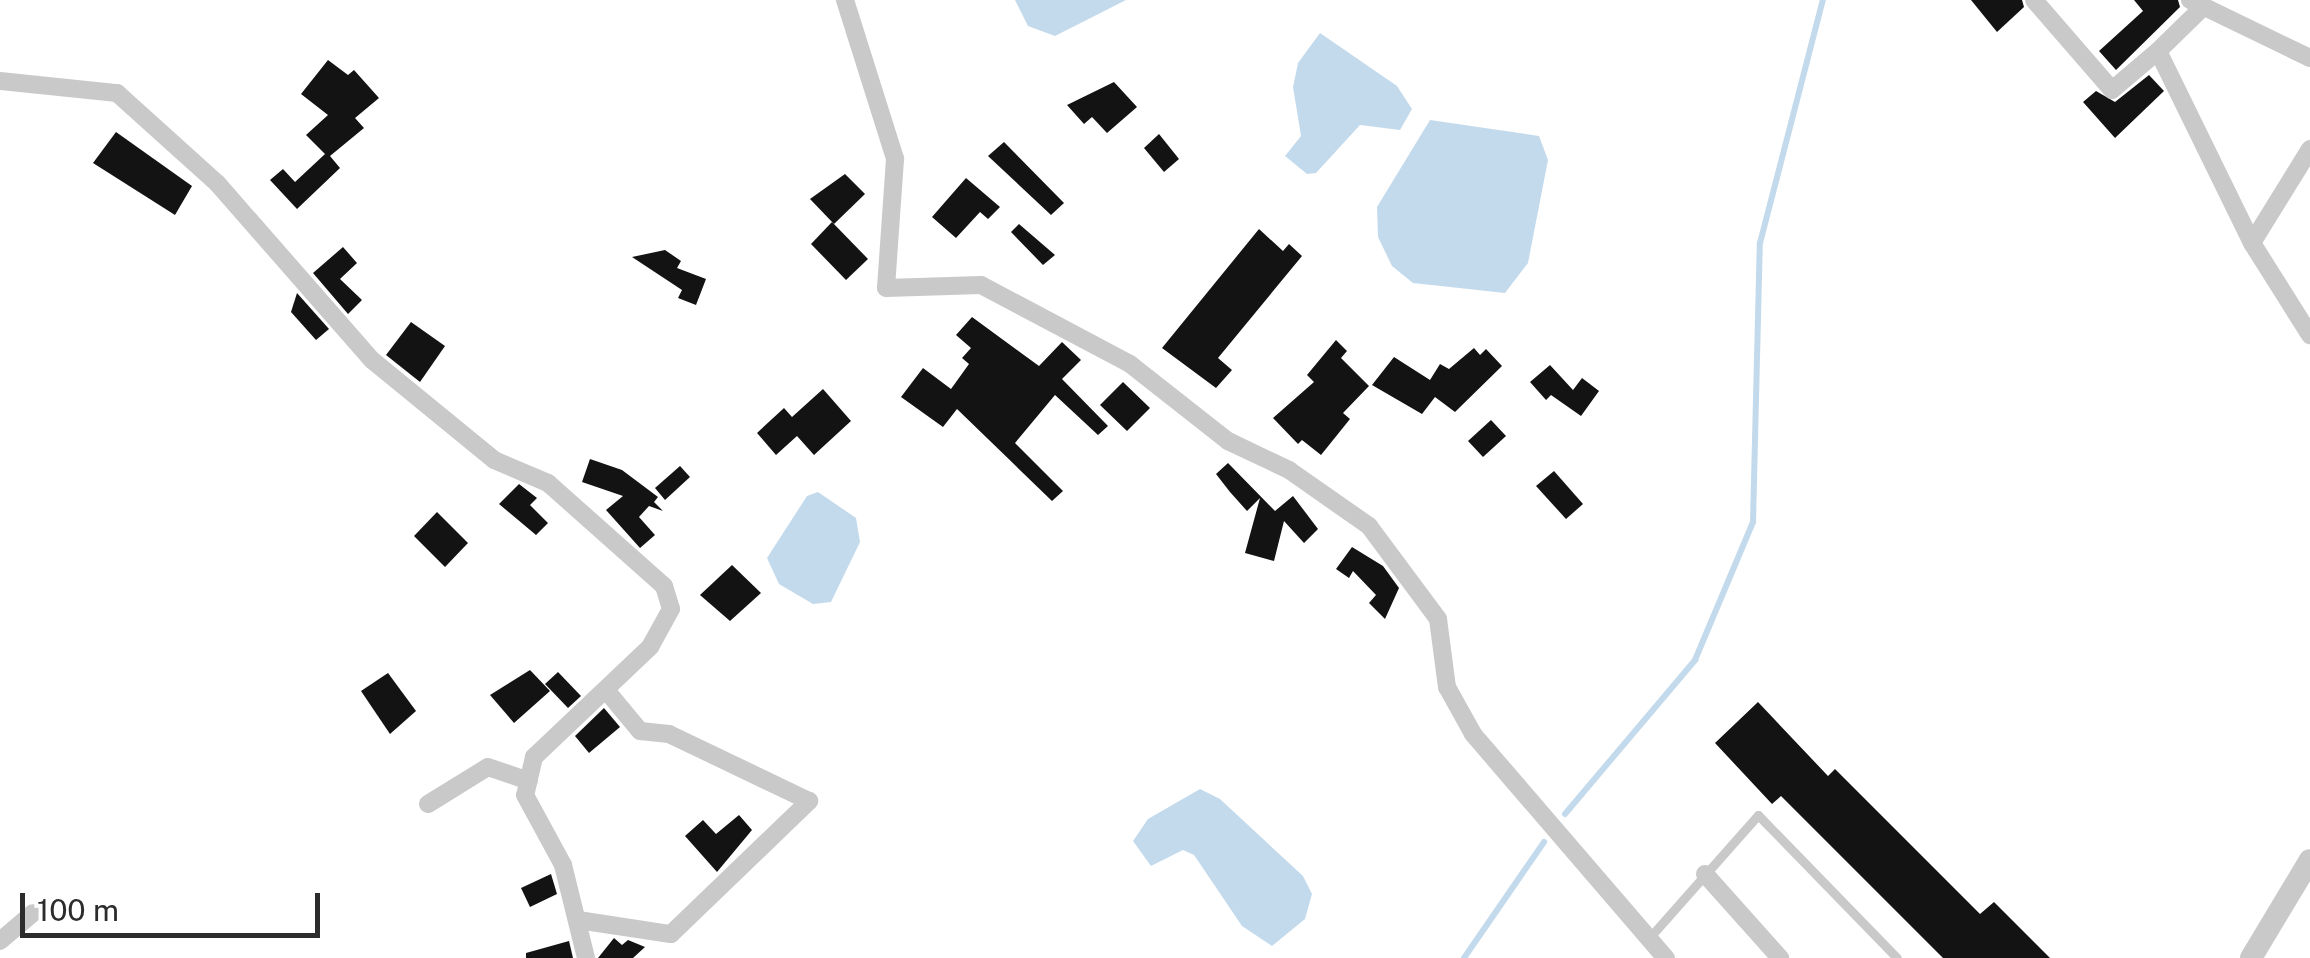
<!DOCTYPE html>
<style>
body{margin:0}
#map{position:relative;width:2310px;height:958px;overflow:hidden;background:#fff;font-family:"Public Sans",sans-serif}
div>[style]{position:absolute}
.water>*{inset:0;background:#c3daec}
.stream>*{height:6px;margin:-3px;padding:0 3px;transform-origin:3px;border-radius:3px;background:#c3daec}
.building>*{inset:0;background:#131313}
.service>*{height:9px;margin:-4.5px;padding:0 4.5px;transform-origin:4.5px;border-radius:4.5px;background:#c9c9c9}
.minor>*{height:18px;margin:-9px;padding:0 9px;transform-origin:9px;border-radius:9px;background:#c9c9c9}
.tertiary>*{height:22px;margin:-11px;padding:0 11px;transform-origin:11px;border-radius:11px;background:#c9c9c9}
span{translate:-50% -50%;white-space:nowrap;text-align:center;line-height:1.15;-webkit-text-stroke:10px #fff;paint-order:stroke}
.scale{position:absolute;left:20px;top:893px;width:300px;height:45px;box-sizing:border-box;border:5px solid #2c2c2c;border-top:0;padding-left:12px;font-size:30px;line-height:35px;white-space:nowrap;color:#2c2c2c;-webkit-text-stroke:8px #fff;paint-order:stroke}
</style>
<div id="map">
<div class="water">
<i style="clip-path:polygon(1015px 0,1126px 0,1055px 36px,1028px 26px)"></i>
<i style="clip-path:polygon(1320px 33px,1397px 86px,1412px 109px,1400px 130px,1360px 125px,1316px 173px,1307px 174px,1285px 156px,1301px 136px,1293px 87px,1298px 63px)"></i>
<i style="clip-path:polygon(1430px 120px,1539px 136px,1548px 160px,1528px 263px,1505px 293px,1413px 283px,1392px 266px,1378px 237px,1377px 207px)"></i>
<i style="clip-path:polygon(818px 492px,856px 518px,860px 542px,831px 602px,813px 604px,779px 584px,767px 558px,807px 496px)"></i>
<i style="clip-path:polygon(1200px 789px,1220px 799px,1303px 876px,1312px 894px,1305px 919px,1272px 946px,1242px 926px,1194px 855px,1183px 850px,1151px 866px,1133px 841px,1148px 819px)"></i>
</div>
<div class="stream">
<i style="left:1565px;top:814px;width:202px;rotate:-49.8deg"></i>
<i style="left:1695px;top:660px;width:150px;rotate:-67.2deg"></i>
<i style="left:1753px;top:522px;width:279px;rotate:-88.6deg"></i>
<i style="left:1760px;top:243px;width:251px;rotate:-75.5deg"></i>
<i style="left:1464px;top:958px;width:141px;rotate:-55.4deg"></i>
</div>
<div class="building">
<i style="clip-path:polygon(1971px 0,2022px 0,2024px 7px,1997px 32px)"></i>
<i style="clip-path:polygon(2134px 0,2178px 0,2180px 7px,2116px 70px,2099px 51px,2143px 11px)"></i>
<i style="clip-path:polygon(328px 60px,348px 75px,354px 70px,379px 98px,355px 118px,364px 128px,330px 156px,340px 168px,297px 209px,270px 180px,283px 169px,295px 182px,325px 154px,306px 135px,328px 115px,301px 94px)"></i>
<i style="clip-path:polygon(2149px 75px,2164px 91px,2115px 138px,2083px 102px,2096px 91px,2115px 102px)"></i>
<i style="clip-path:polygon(1114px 82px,1137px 107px,1107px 133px,1092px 117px,1084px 124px,1067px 105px)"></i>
<i style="clip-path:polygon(116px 132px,192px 186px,175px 215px,93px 163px)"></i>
<i style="clip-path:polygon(1159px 134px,1179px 159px,1164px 172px,1144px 148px)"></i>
<i style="clip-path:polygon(1004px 142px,1064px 203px,1051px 215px,988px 156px)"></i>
<i style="clip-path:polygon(845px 174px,865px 194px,834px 224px,810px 199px)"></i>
<i style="clip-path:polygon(966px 178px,1000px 207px,988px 219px,980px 212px,956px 238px,932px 217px)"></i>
<i style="clip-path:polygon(832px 222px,868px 259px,846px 280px,811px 244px)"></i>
<i style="clip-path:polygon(1019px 224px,1055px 255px,1043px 265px,1011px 232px)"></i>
<i style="clip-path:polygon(1259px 229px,1283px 251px,1289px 244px,1302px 256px,1218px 358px,1232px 370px,1216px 388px,1162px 348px)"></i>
<i style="clip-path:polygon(343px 247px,357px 263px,340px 279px,362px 300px,348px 314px,313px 273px)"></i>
<i style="clip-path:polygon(665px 250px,681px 261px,677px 268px,706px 279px,696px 305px,678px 298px,682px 290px,632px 257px)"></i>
<i style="clip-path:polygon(297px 293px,329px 329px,316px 340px,291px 312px)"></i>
<i style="clip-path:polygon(972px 317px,1039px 366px,1062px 342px,1081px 360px,1062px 379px,1108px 426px,1098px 435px,1055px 395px,1015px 443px,1063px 491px,1052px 501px,957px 409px,943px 427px,901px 397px,923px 368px,951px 389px,969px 364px,962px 358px,971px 348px,956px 335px)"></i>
<i style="clip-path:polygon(411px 322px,445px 346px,420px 382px,386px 355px)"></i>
<i style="clip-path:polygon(1336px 340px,1347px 351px,1341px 358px,1369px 386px,1343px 413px,1350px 419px,1321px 455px,1302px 440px,1298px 444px,1273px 418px,1314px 382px,1307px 375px)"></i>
<i style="clip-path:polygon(1474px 348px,1480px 355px,1486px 349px,1502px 366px,1455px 412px,1435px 397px,1422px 414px,1372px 385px,1394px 357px,1430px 380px,1440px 364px,1449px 369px)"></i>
<i style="clip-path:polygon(1550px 365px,1573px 390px,1582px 378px,1599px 391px,1581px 416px,1551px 395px,1546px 400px,1530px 382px)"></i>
<i style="clip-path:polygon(1123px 382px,1150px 408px,1127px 431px,1100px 405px)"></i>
<i style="clip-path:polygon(823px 389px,851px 421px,814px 455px,797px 436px,776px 455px,757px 433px,784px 408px,792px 417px)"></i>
<i style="clip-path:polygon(1491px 420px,1506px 436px,1483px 457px,1468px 441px)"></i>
<i style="clip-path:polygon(590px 459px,622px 470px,658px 497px,654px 502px,663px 511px,649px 506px,639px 517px,655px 535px,640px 548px,606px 510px,623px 496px,582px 482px)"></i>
<i style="clip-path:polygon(1228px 463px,1275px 511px,1293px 496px,1318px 529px,1304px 543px,1284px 521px,1274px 561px,1245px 553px,1260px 498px,1247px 511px,1230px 492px,1216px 474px)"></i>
<i style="clip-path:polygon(680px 466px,690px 477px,665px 500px,655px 488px)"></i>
<i style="clip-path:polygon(1554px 471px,1583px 504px,1566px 519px,1536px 486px)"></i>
<i style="clip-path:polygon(519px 484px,537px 498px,530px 505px,548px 523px,536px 535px,499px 504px)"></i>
<i style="clip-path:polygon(437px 512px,468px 543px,445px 567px,414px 536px)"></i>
<i style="clip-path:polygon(1352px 547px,1383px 566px,1399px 588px,1385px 619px,1369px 603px,1376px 595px,1353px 571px,1349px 578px,1336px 569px)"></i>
<i style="clip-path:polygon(732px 565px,761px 593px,730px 621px,700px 595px)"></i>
<i style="clip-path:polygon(530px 670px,550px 691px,514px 723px,490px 695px)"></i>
<i style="clip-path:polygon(558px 672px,581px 696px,568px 708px,545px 684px)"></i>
<i style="clip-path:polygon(388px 673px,416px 711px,390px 734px,361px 691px)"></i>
<i style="clip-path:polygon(1758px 702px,1828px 776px,1835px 769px,1980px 914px,1994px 902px,2050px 958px,1943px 958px,1781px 796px,1772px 804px,1715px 743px)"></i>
<i style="clip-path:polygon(604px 708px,620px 727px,589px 753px,575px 736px)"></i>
<i style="clip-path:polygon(739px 815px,752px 830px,717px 872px,685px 836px,703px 820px,716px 834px)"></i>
<i style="clip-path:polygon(551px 874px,557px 894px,530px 907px,521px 888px)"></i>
<i style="clip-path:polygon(614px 938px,622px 945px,628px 940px,645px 947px,633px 958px,598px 958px)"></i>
<i style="clip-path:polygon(569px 941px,573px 958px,526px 958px,526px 953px)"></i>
</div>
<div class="service">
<i style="left:1650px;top:937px;width:163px;rotate:-48.5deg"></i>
<i style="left:1758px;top:815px;width:199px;rotate:45.8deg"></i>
</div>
<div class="minor">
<i style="left:845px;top:0;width:167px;rotate:72.5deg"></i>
<i style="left:895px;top:159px;width:129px;rotate:94deg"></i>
<i style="left:886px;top:288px;width:95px;rotate:-1.8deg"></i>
<i style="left:981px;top:285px;width:169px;rotate:27.9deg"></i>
<i style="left:1130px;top:364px;width:125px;rotate:38.2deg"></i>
<i style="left:1228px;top:441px;width:68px;rotate:25.4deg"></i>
<i style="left:1289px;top:470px;width:98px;rotate:35deg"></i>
<i style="left:1369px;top:526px;width:116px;rotate:53.4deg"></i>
<i style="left:1438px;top:619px;width:69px;rotate:82.5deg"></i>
<i style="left:1447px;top:687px;width:54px;rotate:61deg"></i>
<i style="left:1473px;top:734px;width:296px;rotate:49.3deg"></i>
<i style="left:2034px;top:0;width:119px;rotate:49.1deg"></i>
<i style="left:2112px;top:90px;width:60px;rotate:-40.3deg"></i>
<i style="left:2190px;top:0;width:133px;rotate:25.8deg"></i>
<i style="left:2200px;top:10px;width:59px;rotate:135.7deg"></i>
<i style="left:2158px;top:51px;width:214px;rotate:63.9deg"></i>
<i style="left:0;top:81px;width:118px;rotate:5.9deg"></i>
<i style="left:117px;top:93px;width:135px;rotate:42deg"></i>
<i style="left:217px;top:183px;width:235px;rotate:48.8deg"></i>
<i style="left:372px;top:360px;width:158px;rotate:39.3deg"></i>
<i style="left:494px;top:460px;width:59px;rotate:23.1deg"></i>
<i style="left:548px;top:483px;width:155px;rotate:41.6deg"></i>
<i style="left:664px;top:586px;width:24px;rotate:73deg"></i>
<i style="left:671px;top:609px;width:43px;rotate:118.9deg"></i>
<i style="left:650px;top:647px;width:160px;rotate:136.5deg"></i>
<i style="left:534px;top:757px;width:39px;rotate:103deg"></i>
<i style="left:525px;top:795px;width:80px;rotate:61.5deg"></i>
<i style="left:563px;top:865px;width:96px;rotate:76.1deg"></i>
<i style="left:2310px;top:149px;width:110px;rotate:121.7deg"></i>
<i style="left:2252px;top:243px;width:109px;rotate:57.8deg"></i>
<i style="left:428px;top:804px;width:70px;rotate:-31.7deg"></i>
<i style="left:488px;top:767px;width:43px;rotate:18.9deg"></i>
<i style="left:1705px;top:874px;width:113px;rotate:48.2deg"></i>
<i style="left:578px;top:920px;width:94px;rotate:8.6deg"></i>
<i style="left:671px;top:934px;width:192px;rotate:-43.9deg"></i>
<i style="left:809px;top:801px;width:155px;rotate:-154.4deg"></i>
<i style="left:669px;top:734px;width:29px;rotate:-174deg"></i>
<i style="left:640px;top:731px;width:53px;rotate:-129.7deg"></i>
<i style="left:0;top:941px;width:43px;rotate:-40.3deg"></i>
</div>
<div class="tertiary">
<i style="left:2251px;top:958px;width:114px;rotate:-59deg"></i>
</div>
<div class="scale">100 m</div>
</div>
